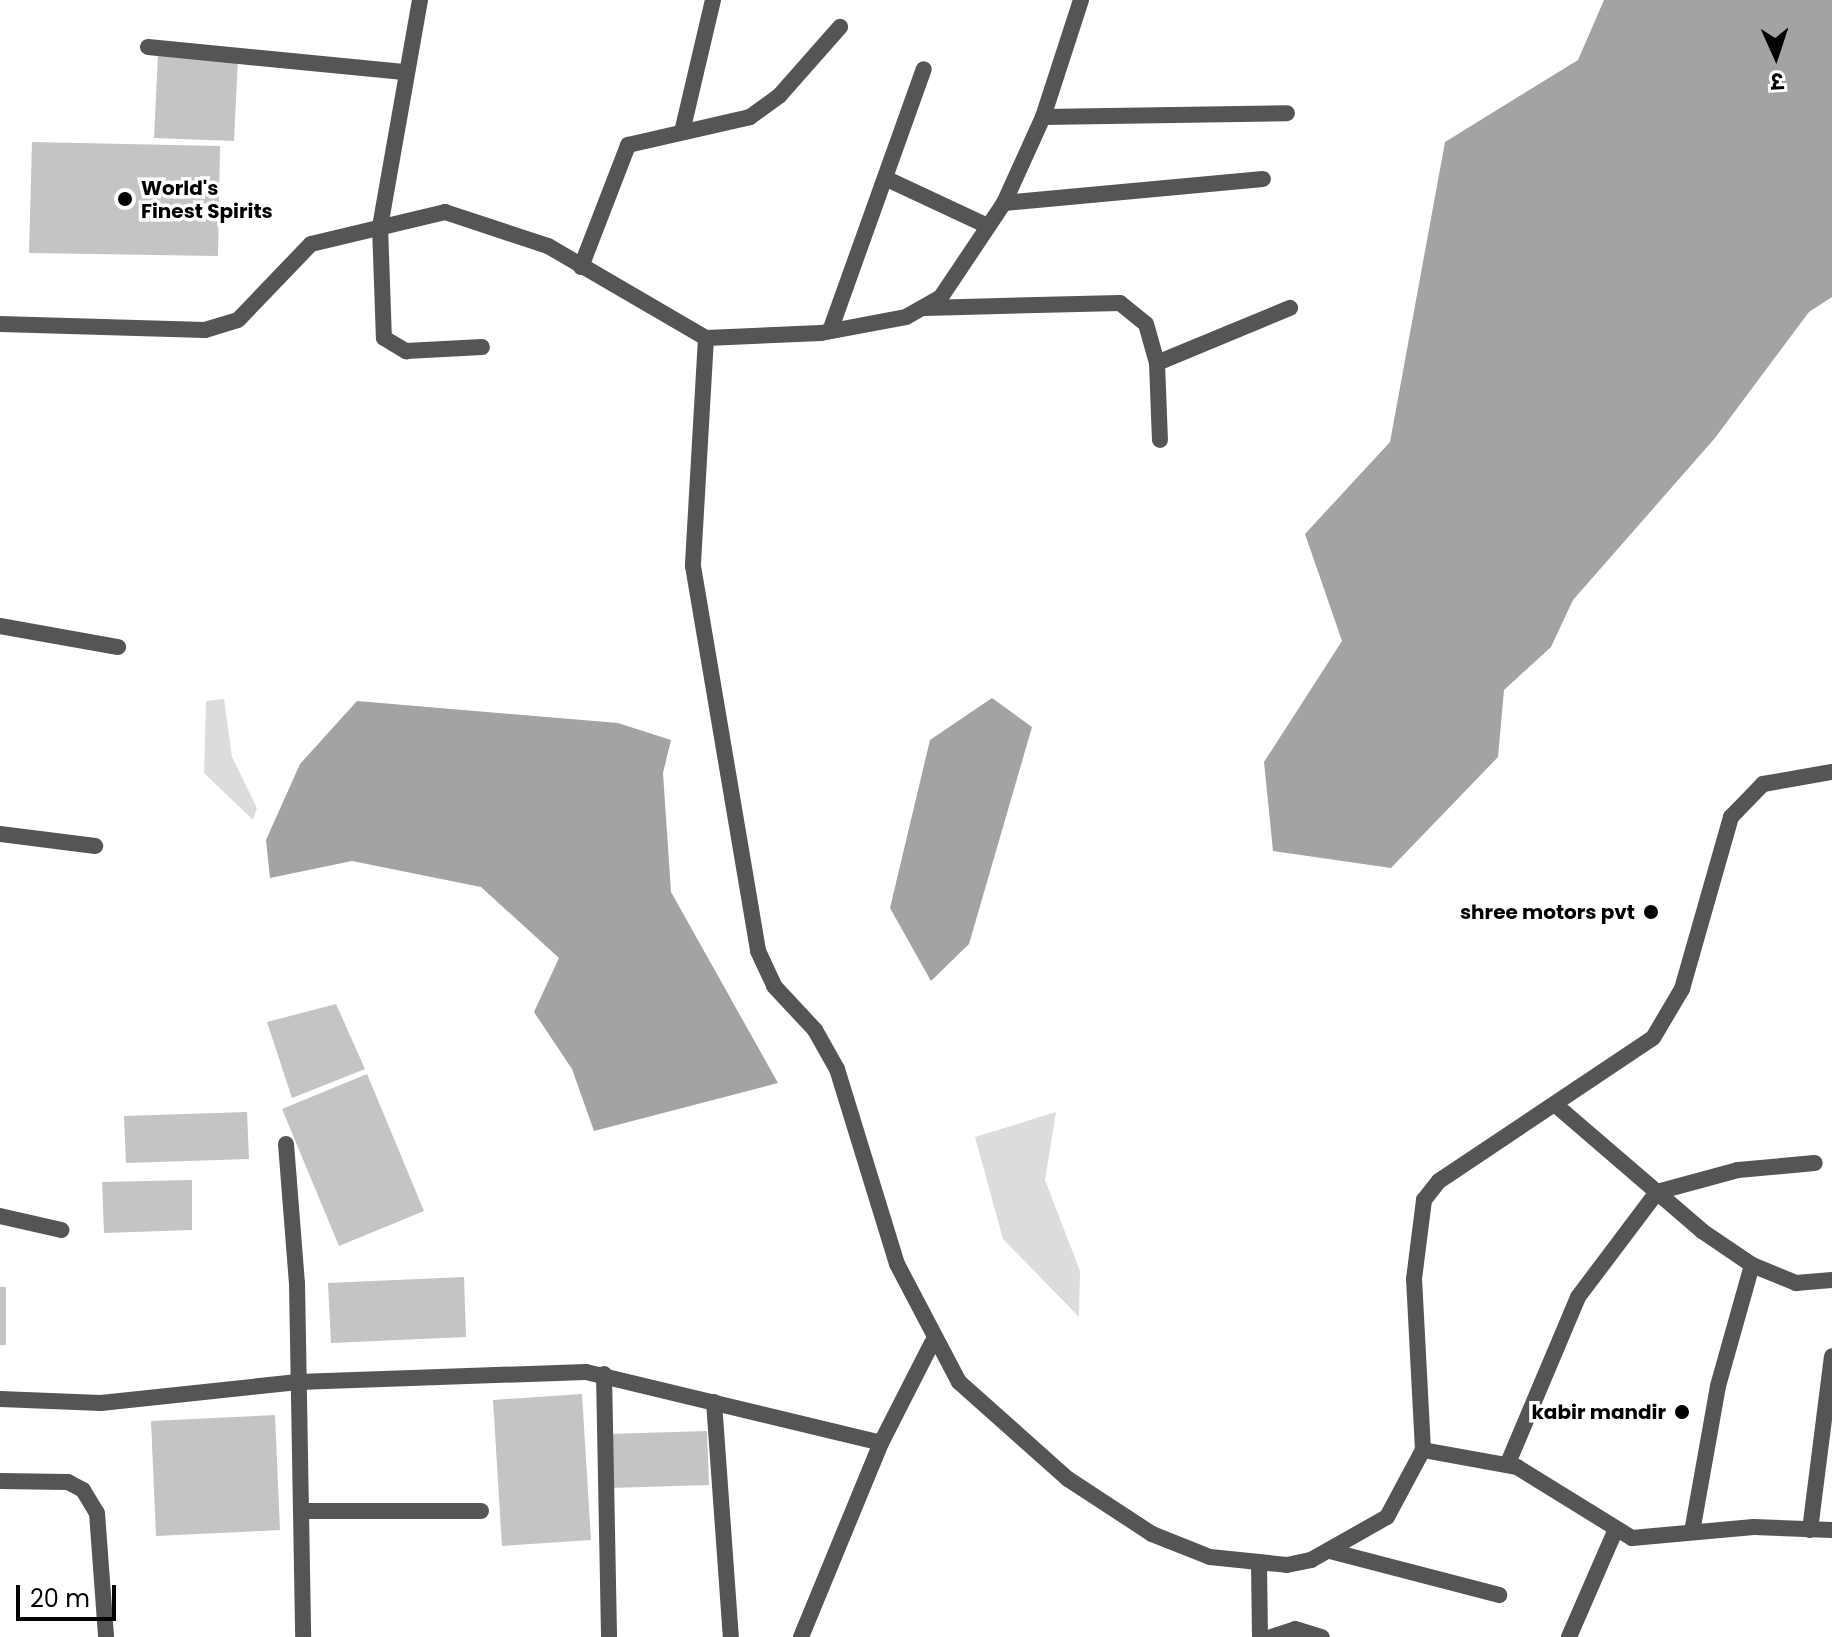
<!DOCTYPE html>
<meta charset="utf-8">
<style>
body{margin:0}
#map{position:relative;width:1832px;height:1637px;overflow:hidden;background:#fff;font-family:Poppins,"Noto Sans Devanagari",sans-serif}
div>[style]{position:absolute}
.green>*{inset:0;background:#dcdcdc}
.water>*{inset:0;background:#a3a3a3}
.building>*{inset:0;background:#c4c4c4}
.street>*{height:16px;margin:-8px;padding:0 8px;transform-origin:8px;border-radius:8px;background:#555}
.dots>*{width:22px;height:22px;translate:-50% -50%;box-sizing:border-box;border:4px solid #fff;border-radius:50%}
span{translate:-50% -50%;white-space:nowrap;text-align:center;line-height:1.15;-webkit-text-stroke:7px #fff;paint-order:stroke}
.poi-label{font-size:20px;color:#000;font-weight:700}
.left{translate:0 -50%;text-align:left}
.right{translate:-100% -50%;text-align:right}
.north{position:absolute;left:1736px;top:16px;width:80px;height:80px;-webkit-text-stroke:6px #fff;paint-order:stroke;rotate:177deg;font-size:22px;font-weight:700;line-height:32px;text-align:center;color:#000}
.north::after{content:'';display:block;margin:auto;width:28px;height:36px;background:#000;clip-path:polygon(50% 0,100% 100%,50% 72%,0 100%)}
.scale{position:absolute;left:16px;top:1585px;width:100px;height:36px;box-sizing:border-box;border:4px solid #000;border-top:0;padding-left:10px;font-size:24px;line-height:28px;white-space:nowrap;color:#000;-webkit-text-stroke:6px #fff;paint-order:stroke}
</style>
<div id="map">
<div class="green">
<i style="clip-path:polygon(224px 699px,232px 757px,257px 808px,253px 820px,204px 773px,206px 701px)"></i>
<i style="clip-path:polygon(1056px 1112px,1045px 1180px,1080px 1271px,1079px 1317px,1003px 1239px,975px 1137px)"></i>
</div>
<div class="water">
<i style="clip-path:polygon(1604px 0,1832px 0,1832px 297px,1809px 312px,1715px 438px,1573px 600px,1551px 647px,1504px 690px,1498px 757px,1391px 868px,1273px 851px,1264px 762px,1342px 641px,1305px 534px,1390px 442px,1445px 142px,1578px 60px)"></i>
<i style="clip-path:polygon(992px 698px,1032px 727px,969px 944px,931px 981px,890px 908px,930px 740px)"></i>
<i style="clip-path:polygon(357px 701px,618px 723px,671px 740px,663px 773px,671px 892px,778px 1083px,594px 1131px,572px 1069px,534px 1012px,559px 958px,481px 887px,352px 861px,270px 878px,266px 840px,300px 764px)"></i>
</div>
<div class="building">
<i style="clip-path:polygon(158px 55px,238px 58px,234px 141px,154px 138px)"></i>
<i style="clip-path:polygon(32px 142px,220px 146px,218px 256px,29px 253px)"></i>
<i style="clip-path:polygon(336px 1004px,365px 1069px,292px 1098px,267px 1022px)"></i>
<i style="clip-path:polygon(367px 1074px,424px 1211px,339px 1246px,282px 1109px)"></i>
<i style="clip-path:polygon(247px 1112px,249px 1159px,126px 1163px,124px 1116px)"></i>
<i style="clip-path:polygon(192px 1180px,192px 1230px,104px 1233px,102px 1182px)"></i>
<i style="clip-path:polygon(464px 1277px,466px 1337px,331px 1343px,328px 1283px)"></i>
<i style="clip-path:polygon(0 1287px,6px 1287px,6px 1345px,0 1345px)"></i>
<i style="clip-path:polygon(582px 1394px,591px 1540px,502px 1546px,493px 1400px)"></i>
<i style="clip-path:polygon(275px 1415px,280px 1530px,156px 1536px,151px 1421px)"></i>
<i style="clip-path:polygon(707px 1431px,709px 1485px,610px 1488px,608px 1434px)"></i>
</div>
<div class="street">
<i style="left:420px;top:0;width:230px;rotate:100deg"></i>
<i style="left:380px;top:226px;width:112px;rotate:88deg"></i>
<i style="left:384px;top:338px;width:26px;rotate:31deg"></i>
<i style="left:406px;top:351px;width:76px;rotate:-3deg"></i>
<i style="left:148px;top:47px;width:257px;rotate:5.6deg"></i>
<i style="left:1043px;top:117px;width:244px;rotate:-0.9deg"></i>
<i style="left:682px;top:132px;width:136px;rotate:-76.8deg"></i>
<i style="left:887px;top:179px;width:111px;rotate:25deg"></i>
<i style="left:1004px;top:203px;width:260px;rotate:-5.3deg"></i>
<i style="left:581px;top:267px;width:131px;rotate:-68.9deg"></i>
<i style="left:628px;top:145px;width:125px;rotate:-12.9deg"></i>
<i style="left:750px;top:117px;width:37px;rotate:-36deg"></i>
<i style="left:780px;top:95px;width:91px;rotate:-48.6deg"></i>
<i style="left:925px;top:308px;width:195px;rotate:-1.5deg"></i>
<i style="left:1120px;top:303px;width:33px;rotate:39deg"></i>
<i style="left:1146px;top:324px;width:41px;rotate:74.2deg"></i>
<i style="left:1157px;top:363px;width:77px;rotate:87.8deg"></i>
<i style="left:0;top:324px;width:205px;rotate:1.7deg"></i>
<i style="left:205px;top:330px;width:34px;rotate:-17deg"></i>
<i style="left:238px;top:320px;width:105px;rotate:-46.2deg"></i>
<i style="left:311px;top:244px;width:138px;rotate:-13.4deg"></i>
<i style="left:445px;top:212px;width:108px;rotate:18.3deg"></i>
<i style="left:548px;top:246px;width:183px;rotate:30.2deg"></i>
<i style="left:706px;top:338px;width:115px;rotate:-2.5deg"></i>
<i style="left:821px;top:333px;width:86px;rotate:-10.7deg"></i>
<i style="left:906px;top:317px;width:40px;rotate:-29.7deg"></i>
<i style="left:941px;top:297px;width:113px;rotate:-56.2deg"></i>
<i style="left:1004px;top:203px;width:94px;rotate:-65.6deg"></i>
<i style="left:1043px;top:117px;width:123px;rotate:-72deg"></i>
<i style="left:830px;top:331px;width:278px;rotate:-70.3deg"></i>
<i style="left:706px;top:338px;width:228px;rotate:93.3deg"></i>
<i style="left:693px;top:566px;width:390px;rotate:80.4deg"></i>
<i style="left:758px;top:951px;width:38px;rotate:65deg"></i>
<i style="left:774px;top:986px;width:60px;rotate:47deg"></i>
<i style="left:815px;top:1030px;width:45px;rotate:60.6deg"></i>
<i style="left:837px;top:1069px;width:204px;rotate:72.9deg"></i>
<i style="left:897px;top:1264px;width:133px;rotate:62.3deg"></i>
<i style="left:959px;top:1382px;width:146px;rotate:41.7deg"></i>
<i style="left:1068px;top:1479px;width:100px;rotate:33.2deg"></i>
<i style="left:1152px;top:1534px;width:62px;rotate:21.6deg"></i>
<i style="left:1210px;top:1557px;width:77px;rotate:5.9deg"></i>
<i style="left:1287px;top:1565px;width:25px;rotate:-12deg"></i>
<i style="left:1311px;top:1560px;width:87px;rotate:-29.5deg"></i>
<i style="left:1387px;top:1517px;width:76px;rotate:-61.8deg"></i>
<i style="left:1423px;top:1450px;width:171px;rotate:-93deg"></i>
<i style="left:1414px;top:1279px;width:80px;rotate:-82.8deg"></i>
<i style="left:1424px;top:1200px;width:24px;rotate:-52deg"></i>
<i style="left:1439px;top:1181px;width:257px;rotate:-33.8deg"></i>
<i style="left:1653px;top:1038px;width:57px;rotate:-59.4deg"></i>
<i style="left:1682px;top:989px;width:179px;rotate:-74.1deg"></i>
<i style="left:1731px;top:817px;width:46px;rotate:-45.9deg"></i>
<i style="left:1763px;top:784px;width:70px;rotate:-9.9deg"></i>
<i style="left:1157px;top:363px;width:144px;rotate:-22.5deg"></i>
<i style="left:0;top:626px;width:120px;rotate:10.1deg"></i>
<i style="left:0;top:834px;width:96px;rotate:7.2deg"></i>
<i style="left:1558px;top:1107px;width:190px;rotate:40.7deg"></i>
<i style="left:1702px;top:1231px;width:60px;rotate:34.2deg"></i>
<i style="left:1752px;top:1265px;width:48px;rotate:22.2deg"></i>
<i style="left:1796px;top:1283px;width:36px;rotate:-5deg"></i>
<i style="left:286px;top:1144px;width:139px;rotate:85.5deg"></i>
<i style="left:297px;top:1283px;width:354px;rotate:89deg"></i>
<i style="left:0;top:1216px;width:63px;rotate:12.9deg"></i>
<i style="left:604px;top:1374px;width:263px;rotate:88.9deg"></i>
<i style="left:0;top:1399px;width:101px;rotate:2.3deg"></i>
<i style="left:101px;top:1403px;width:198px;rotate:-6.1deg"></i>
<i style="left:298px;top:1382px;width:288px;rotate:-2deg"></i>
<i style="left:586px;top:1372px;width:303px;rotate:13.5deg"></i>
<i style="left:714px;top:1402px;width:236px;rotate:85.9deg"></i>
<i style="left:1423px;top:1450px;width:96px;rotate:10.3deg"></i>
<i style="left:1517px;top:1467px;width:135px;rotate:31.7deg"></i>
<i style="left:1632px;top:1538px;width:122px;rotate:-5.2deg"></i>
<i style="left:1754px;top:1527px;width:78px;rotate:2.2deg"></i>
<i style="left:1508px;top:1463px;width:180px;rotate:-67.1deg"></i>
<i style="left:1578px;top:1297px;width:131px;rotate:-53deg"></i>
<i style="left:1657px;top:1192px;width:84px;rotate:-15.2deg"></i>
<i style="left:1738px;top:1170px;width:77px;rotate:-5.2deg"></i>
<i style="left:0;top:1481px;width:68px;rotate:0.8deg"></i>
<i style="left:68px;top:1482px;width:17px;rotate:28deg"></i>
<i style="left:83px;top:1490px;width:27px;rotate:59deg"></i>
<i style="left:97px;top:1513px;width:124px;rotate:85.8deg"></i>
<i style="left:301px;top:1511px;width:180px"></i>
<i style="left:1810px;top:1530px;width:175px;rotate:-82.8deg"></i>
<i style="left:1692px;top:1532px;width:148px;rotate:-79.9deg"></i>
<i style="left:1718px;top:1386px;width:126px;rotate:-74.3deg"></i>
<i style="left:1330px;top:1551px;width:175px;rotate:14.6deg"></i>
<i style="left:1259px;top:1564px;width:73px;rotate:89.2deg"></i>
<i style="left:801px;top:1637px;width:210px;rotate:-67.6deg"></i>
<i style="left:881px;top:1443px;width:112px;rotate:-63deg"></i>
<i style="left:1271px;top:1637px;width:25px;rotate:-18deg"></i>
<i style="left:1295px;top:1629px;width:28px;rotate:17deg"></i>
<i style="left:1569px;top:1637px;width:116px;rotate:-66.5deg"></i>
</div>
<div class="dots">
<i style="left:125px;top:199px;background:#000"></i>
<i style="left:1651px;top:912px;background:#000"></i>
<i style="left:1682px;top:1412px;background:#000"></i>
</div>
<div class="poi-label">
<span class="left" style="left:141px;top:200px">World's<br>Finest Spirits</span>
<span class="right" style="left:1635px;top:912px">shree motors pvt</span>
<span class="right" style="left:1666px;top:1412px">kabir mandir</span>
</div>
<div class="north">उ</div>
<div class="scale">20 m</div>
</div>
